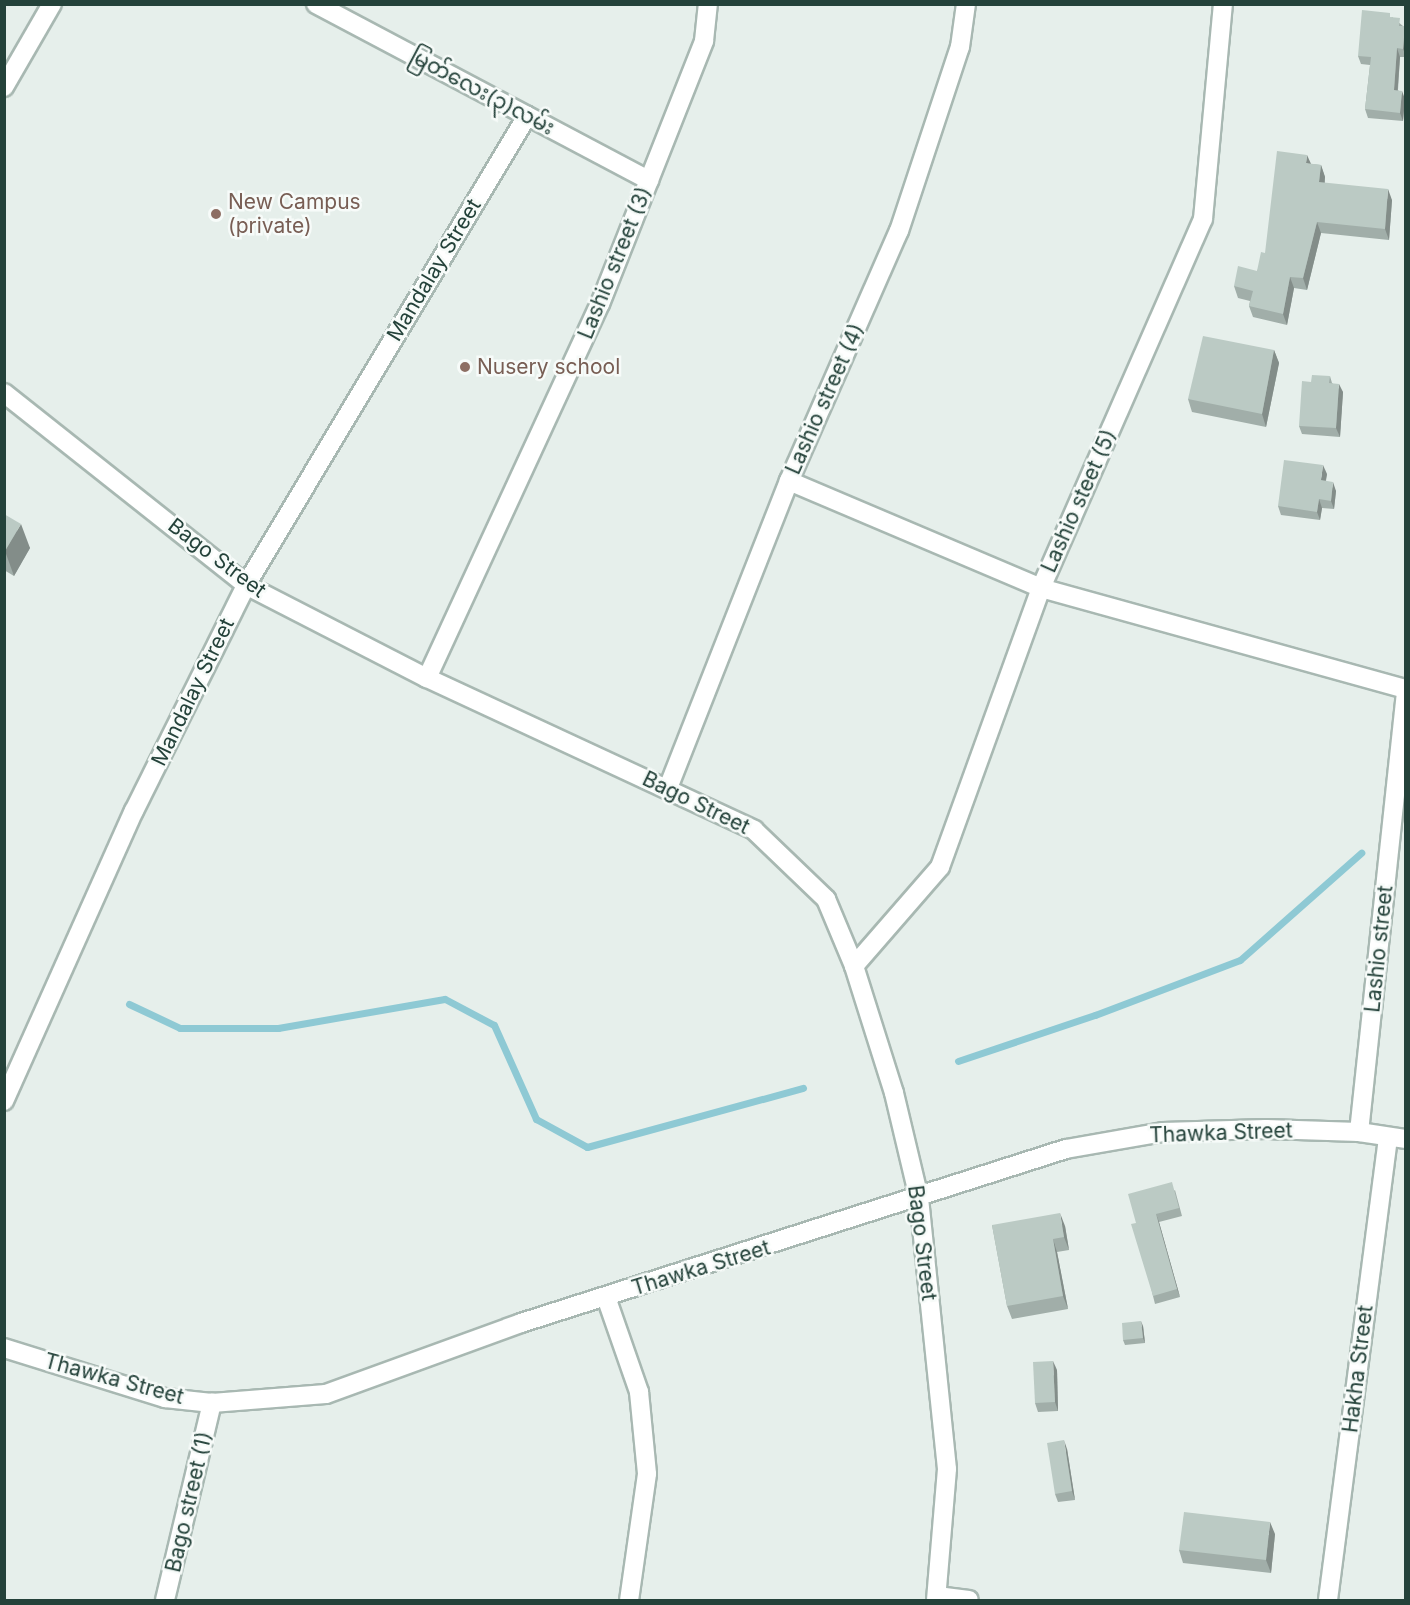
<!DOCTYPE html>
<meta charset="utf-8">
<style>
body{margin:0}
#map{position:relative;width:1410px;height:1605px;overflow:hidden;background:#e6efeb;font-family:Inter,"Noto Sans Myanmar",sans-serif}
div>[style]{position:absolute}
.stream>*{height:7px;margin:-3.5px;padding:0 3.5px;transform-origin:3.5px;border-radius:3.5px;background:#8ec9d4}
.roads{filter:drop-shadow(2px 0 #a8b8b2) drop-shadow(-2px 0 #a8b8b2) drop-shadow(0 2px #a8b8b2) drop-shadow(0 -2px #a8b8b2)}
.minor>*{height:18px;margin:-9px;padding:0 9px;transform-origin:9px;border-radius:9px;background:#fff}
.wall>*{inset:0;background:#a1aea9}
.shaded-wall>*{inset:0;background:#838d89}
.building>*{inset:0;background:#bbcac4}
.dots>*{width:16px;height:16px;translate:-50% -50%;box-sizing:border-box;border:3px solid #f7fbf9;border-radius:50%}
span{translate:-50% -50%;white-space:nowrap;text-align:center;line-height:1.15;-webkit-text-stroke:5px #f7fbf9;paint-order:stroke}
.street-label{font-size:21px;color:#24423a}
.education-label{font-size:21px;color:#785e54}
.left{translate:0 -50%;text-align:left}
.frame{position:absolute;inset:0;border:6px solid #24423a;pointer-events:none}
</style>
<div id="map">
<div class="stream">
<i style="left:129px;top:1004px;width:56px;rotate:25.2deg"></i>
<i style="left:180px;top:1028px;width:98px"></i>
<i style="left:278px;top:1028px;width:169px;rotate:-9.9deg"></i>
<i style="left:445px;top:999px;width:55px;rotate:28deg"></i>
<i style="left:494px;top:1025px;width:103px;rotate:65.9deg"></i>
<i style="left:536px;top:1119px;width:58px;rotate:28.8deg"></i>
<i style="left:587px;top:1147px;width:224px;rotate:-15.3deg"></i>
<i style="left:958px;top:1061px;width:145px;rotate:-18.6deg"></i>
<i style="left:1095px;top:1015px;width:155px;rotate:-20.8deg"></i>
<i style="left:1240px;top:960px;width:162px;rotate:-41.5deg"></i>
</div>
<div class="roads">
<div class="minor">
<i style="left:316px;top:4px;width:377px;rotate:27.9deg"></i>
<i style="left:4px;top:87px;width:96px;rotate:-60deg"></i>
<i style="left:4px;top:393px;width:309px;rotate:38.4deg"></i>
<i style="left:246px;top:585px;width:203px;rotate:27.2deg"></i>
<i style="left:427px;top:678px;width:361px;rotate:24.9deg"></i>
<i style="left:754px;top:830px;width:100px;rotate:43.8deg"></i>
<i style="left:826px;top:899px;width:73px;rotate:67.3deg"></i>
<i style="left:854px;top:966px;width:133px;rotate:72.5deg"></i>
<i style="left:894px;top:1093px;width:108px;rotate:76.6deg"></i>
<i style="left:919px;top:1198px;width:272px;rotate:84.1deg"></i>
<i style="left:947px;top:1469px;width:131px;rotate:94.8deg"></i>
<i style="left:789px;top:481px;width:274px;rotate:23deg"></i>
<i style="left:1041px;top:588px;width:379px;rotate:15.5deg"></i>
<i style="left:427px;top:678px;width:412px;rotate:-65.2deg"></i>
<i style="left:600px;top:304px;width:283px;rotate:-68.4deg"></i>
<i style="left:704px;top:41px;width:37px;rotate:-84deg"></i>
<i style="left:668px;top:788px;width:330px;rotate:-68.5deg"></i>
<i style="left:789px;top:481px;width:273px;rotate:-66.3deg"></i>
<i style="left:899px;top:231px;width:194px;rotate:-71.7deg"></i>
<i style="left:960px;top:47px;width:43px;rotate:-82.1deg"></i>
<i style="left:854px;top:966px;width:131px;rotate:-49deg"></i>
<i style="left:940px;top:867px;width:297px;rotate:-70.1deg"></i>
<i style="left:1041px;top:588px;width:403px;rotate:-66.3deg"></i>
<i style="left:1203px;top:219px;width:216px;rotate:-84.7deg"></i>
<i style="left:4px;top:1101px;width:318px;rotate:-65.9deg"></i>
<i style="left:134px;top:811px;width:252px;rotate:-63.6deg"></i>
<i style="left:246px;top:585px;width:547px;rotate:-59.07deg"></i>
<i style="left:1359px;top:1132px;width:441px;rotate:-83.9deg"></i>
<i style="left:606px;top:1297px;width:101px;rotate:70.8deg"></i>
<i style="left:639px;top:1392px;width:82px;rotate:84.4deg"></i>
<i style="left:647px;top:1474px;width:127px;rotate:98.1deg"></i>
<i style="left:4px;top:1348px;width:169px;rotate:17.3deg"></i>
<i style="left:165px;top:1398px;width:47px;rotate:6.1deg"></i>
<i style="left:212px;top:1403px;width:114px;rotate:-4.5deg"></i>
<i style="left:326px;top:1394px;width:208px;rotate:-20deg"></i>
<i style="left:521px;top:1323px;width:572px;rotate:-17.71deg"></i>
<i style="left:1066px;top:1149px;width:98px;rotate:-9.9deg"></i>
<i style="left:1163px;top:1132px;width:103px;rotate:-1.7deg"></i>
<i style="left:1266px;top:1129px;width:93px;rotate:1.8deg"></i>
<i style="left:1359px;top:1132px;width:48px;rotate:8.5deg"></i>
<i style="left:937px;top:1596px;width:32px;rotate:7deg"></i>
<i style="left:165px;top:1600px;width:203px;rotate:-76.6deg"></i>
<i style="left:1328px;top:1600px;width:466px;rotate:-82.6deg"></i>
</div>
</div>
<div class="wall">
<i style="clip-path:polygon(1392px 17px,1403px 26px,1405px 26px,1406px 29px,1406px 57px,1400px 57px,1398px 90px,1405px 99px,1403px 121px,1368px 118px,1365px 109px,1370px 65px,1361px 64px,1358px 56px)"></i>
<i style="clip-path:polygon(1311px 164px,1321px 165px,1325px 177px,1325px 183px,1392px 200px,1389px 240px,1321px 233px,1307px 290px,1294px 288px,1287px 325px,1253px 317px,1249px 306px,1250px 301px,1238px 298px,1234px 286px,1257px 271px)"></i>
<i style="clip-path:polygon(1274px 350px,1279px 363px,1266px 427px,1192px 412px,1188px 399px)"></i>
<i style="clip-path:polygon(1330px 376px,1332px 383px,1343px 392px,1340px 437px,1302px 434px,1299px 426px)"></i>
<i style="clip-path:polygon(1327px 474px,1326px 481px,1336px 491px,1334px 509px,1322px 508px,1320px 520px,1281px 515px,1278px 506px)"></i>
<i style="clip-path:polygon(4px 514px,30px 548px,14px 576px,4px 570px)"></i>
<i style="clip-path:polygon(1175px 1190px,1182px 1216px,1159px 1222px,1180px 1297px,1155px 1304px,1153px 1296px,1136px 1223px)"></i>
<i style="clip-path:polygon(992px 1225px,1065px 1226px,1069px 1250px,1057px 1252px,1068px 1309px,1012px 1319px,1007px 1306px)"></i>
<i style="clip-path:polygon(1143px 1326px,1145px 1343px,1125px 1345px,1123px 1340px)"></i>
<i style="clip-path:polygon(1057px 1370px,1058px 1411px,1038px 1412px,1035px 1403px)"></i>
<i style="clip-path:polygon(1067px 1449px,1075px 1500px,1058px 1502px,1055px 1494px)"></i>
<i style="clip-path:polygon(1275px 1534px,1271px 1573px,1183px 1563px,1179px 1550px)"></i>
</div>
<div class="shaded-wall">
<i style="clip-path:polygon(1405px 26px,1406px 29px,1406px 56px,1403px 49px)"></i>
<i style="clip-path:polygon(1397px 48px,1400px 57px,1397px 98px,1394px 90px)"></i>
<i style="clip-path:polygon(1402px 91px,1405px 99px,1403px 121px,1400px 113px)"></i>
<i style="clip-path:polygon(1307px 155px,1312px 166px,1306px 163px)"></i>
<i style="clip-path:polygon(1321px 165px,1325px 177px,1323px 194px,1319px 182px)"></i>
<i style="clip-path:polygon(1388px 189px,1392px 200px,1389px 240px,1385px 229px)"></i>
<i style="clip-path:polygon(1317px 222px,1321px 233px,1307px 290px,1303px 278px)"></i>
<i style="clip-path:polygon(1290px 277px,1294px 288px,1287px 325px,1283px 314px)"></i>
<i style="clip-path:polygon(1274px 350px,1279px 363px,1266px 427px,1262px 414px)"></i>
<i style="clip-path:polygon(1339px 384px,1343px 392px,1340px 437px,1336px 428px)"></i>
<i style="clip-path:polygon(1323px 465px,1327px 474px,1324px 489px,1321px 480px)"></i>
<i style="clip-path:polygon(1333px 482px,1336px 491px,1334px 509px,1331px 501px)"></i>
<i style="clip-path:polygon(1319px 499px,1322px 508px,1320px 520px,1317px 512px)"></i>
<i style="clip-path:polygon(21px 524px,30px 548px,14px 576px,5px 551px)"></i>
<i style="clip-path:polygon(1060px 1213px,1065px 1226px,1069px 1250px,1064px 1237px)"></i>
<i style="clip-path:polygon(1156px 1214px,1159px 1222px,1180px 1297px,1177px 1289px)"></i>
<i style="clip-path:polygon(1053px 1239px,1057px 1252px,1068px 1309px,1063px 1296px)"></i>
<i style="clip-path:polygon(1141px 1321px,1143px 1326px,1145px 1343px,1143px 1338px)"></i>
<i style="clip-path:polygon(1053px 1361px,1057px 1370px,1058px 1411px,1055px 1402px)"></i>
<i style="clip-path:polygon(1064px 1440px,1067px 1449px,1075px 1500px,1072px 1491px)"></i>
<i style="clip-path:polygon(1270px 1522px,1275px 1534px,1271px 1573px,1266px 1560px)"></i>
</div>
<div class="building">
<i style="clip-path:polygon(1362px 10px,1390px 13px,1390px 17px,1400px 18px,1399px 26px,1405px 26px,1403px 49px,1397px 48px,1394px 90px,1402px 91px,1400px 113px,1365px 109px,1371px 57px,1358px 56px)"></i>
<i style="clip-path:polygon(1277px 151px,1307px 155px,1306px 163px,1321px 165px,1319px 182px,1388px 189px,1385px 229px,1317px 222px,1303px 278px,1290px 277px,1283px 314px,1249px 306px,1253px 291px,1234px 286px,1238px 266px,1257px 271px,1261px 252px,1265px 253px)"></i>
<i style="clip-path:polygon(1203px 336px,1274px 350px,1262px 414px,1188px 399px)"></i>
<i style="clip-path:polygon(1312px 375px,1330px 376px,1329px 383px,1339px 384px,1336px 428px,1299px 426px,1302px 381px,1311px 382px)"></i>
<i style="clip-path:polygon(1284px 460px,1323px 465px,1321px 480px,1333px 482px,1331px 501px,1319px 499px,1317px 512px,1278px 506px)"></i>
<i style="clip-path:polygon(4px 514px,21px 524px,5px 551px,4px 551px)"></i>
<i style="clip-path:polygon(1172px 1182px,1179px 1208px,1156px 1214px,1177px 1289px,1153px 1296px,1131px 1224px,1136px 1223px,1128px 1194px)"></i>
<i style="clip-path:polygon(1060px 1213px,1064px 1237px,1053px 1239px,1063px 1296px,1007px 1306px,992px 1225px)"></i>
<i style="clip-path:polygon(1141px 1321px,1143px 1338px,1123px 1340px,1122px 1323px)"></i>
<i style="clip-path:polygon(1053px 1361px,1055px 1402px,1035px 1403px,1033px 1362px)"></i>
<i style="clip-path:polygon(1064px 1440px,1072px 1491px,1055px 1494px,1047px 1443px)"></i>
<i style="clip-path:polygon(1184px 1512px,1270px 1522px,1266px 1560px,1179px 1550px)"></i>
</div>
<div class="dots">
<i style="left:216px;top:214px;background:#8d6e63"></i>
<i style="left:465px;top:367px;background:#8d6e63"></i>
</div>
<div class="street-label">
<span style="left:482px;top:92px;rotate:28deg">မြတ်လေး(၃)လမ်း</span>
<span style="left:615px;top:263px;rotate:-68deg">Lashio street (3)</span>
<span style="left:434px;top:270px;rotate:-59deg">Mandalay Street</span>
<span style="left:825px;top:399px;rotate:-66deg">Lashio street (4)</span>
<span style="left:1079px;top:501px;rotate:-66deg">Lashio steet (5)</span>
<span style="left:217px;top:558px;rotate:37deg">Bago Street</span>
<span style="left:193px;top:692px;rotate:-64deg">Mandalay Street</span>
<span style="left:696px;top:803px;rotate:26deg">Bago Street</span>
<span style="left:1379px;top:949px;rotate:-84deg">Lashio street</span>
<span style="left:1221px;top:1133px;rotate:-2deg">Thawka Street</span>
<span style="left:922px;top:1243px;rotate:83deg">Bago Street</span>
<span style="left:701px;top:1268px;rotate:-17deg">Thawka Street</span>
<span style="left:1358px;top:1369px;rotate:-83deg">Hakha Street</span>
<span style="left:114px;top:1379px;rotate:15deg">Thawka Street</span>
<span style="left:189px;top:1502px;rotate:-77deg">Bago street (1)</span>
</div>
<div class="education-label">
<span class="left" style="left:228px;top:214px">New Campus<br>(private)</span>
<span class="left" style="left:477px;top:367px">Nusery school</span>
</div>
<div class="frame"></div>
</div>
